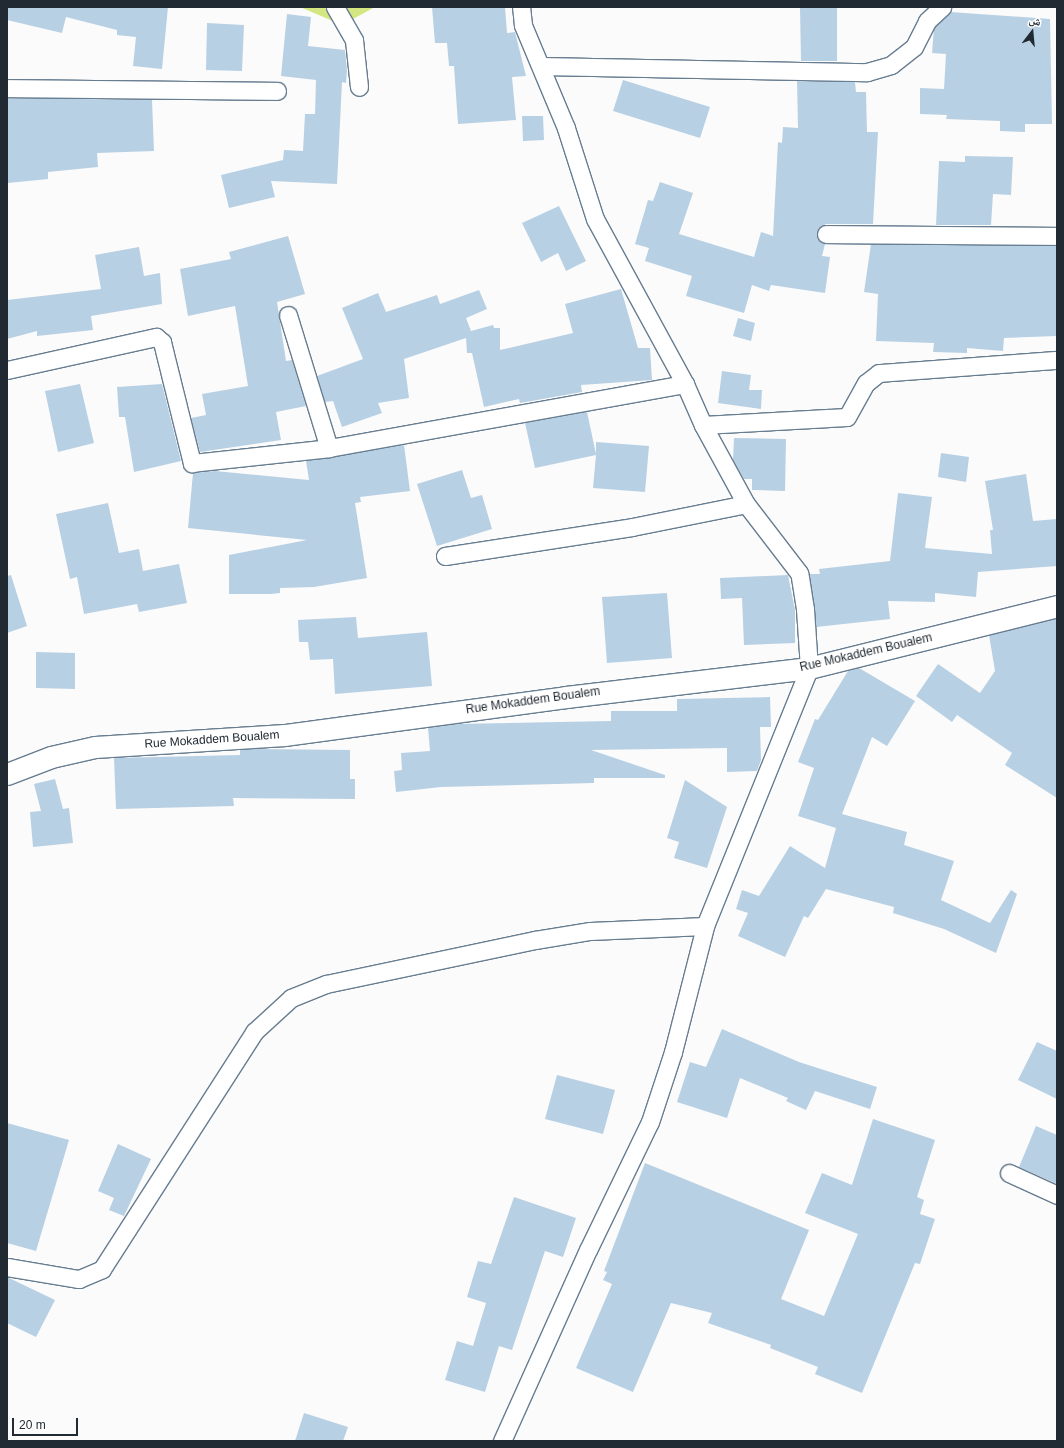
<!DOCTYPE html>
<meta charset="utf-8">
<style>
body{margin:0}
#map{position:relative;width:1064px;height:1448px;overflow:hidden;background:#fbfbfb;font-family:Arial,"Noto Naskh Arabic",sans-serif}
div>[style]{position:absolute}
.green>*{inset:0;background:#d4e681}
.building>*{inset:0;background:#b8d0e4}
.roads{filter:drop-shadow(1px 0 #677d90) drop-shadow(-1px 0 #677d90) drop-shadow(0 1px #677d90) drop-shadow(0 -1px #677d90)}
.minor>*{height:17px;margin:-8.5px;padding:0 8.5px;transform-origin:8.5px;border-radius:8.5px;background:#fff}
.tertiary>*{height:21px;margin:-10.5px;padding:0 10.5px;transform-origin:10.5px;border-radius:10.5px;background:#fff}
span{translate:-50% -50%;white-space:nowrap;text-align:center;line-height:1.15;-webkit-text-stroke:3.5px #fff;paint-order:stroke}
.street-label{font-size:12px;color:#212a32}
.frame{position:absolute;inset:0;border:8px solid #212a32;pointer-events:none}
.north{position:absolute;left:1012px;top:12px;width:40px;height:40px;-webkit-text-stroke:3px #fff;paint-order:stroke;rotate:16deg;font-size:11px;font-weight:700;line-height:16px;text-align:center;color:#212a32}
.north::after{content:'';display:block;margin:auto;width:14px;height:18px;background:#212a32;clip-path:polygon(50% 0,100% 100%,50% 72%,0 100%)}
.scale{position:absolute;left:12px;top:1418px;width:66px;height:18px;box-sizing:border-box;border:2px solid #212a32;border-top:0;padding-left:5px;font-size:12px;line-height:14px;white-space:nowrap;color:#212a32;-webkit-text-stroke:3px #fff;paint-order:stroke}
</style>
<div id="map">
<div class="green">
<i style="clip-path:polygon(300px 7px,375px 7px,342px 25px)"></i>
</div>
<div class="building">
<i style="clip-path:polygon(7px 7px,168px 7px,162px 69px,133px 66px,136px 37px,117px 35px,117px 30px,66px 17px,62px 33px,7px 20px)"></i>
<i style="clip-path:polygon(432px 7px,505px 7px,507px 33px,515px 32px,526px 76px,512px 77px,516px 120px,458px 124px,454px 66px,449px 66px,447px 43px,435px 43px)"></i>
<i style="clip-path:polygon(800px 7px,837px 7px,837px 61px,801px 61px)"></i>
<i style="clip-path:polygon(950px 12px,1050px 19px,1052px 124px,1025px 124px,1025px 132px,1000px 131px,1000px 121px,946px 119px,947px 115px,920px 114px,920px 88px,944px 89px,946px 54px,932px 53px,934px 28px)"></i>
<i style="clip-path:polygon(287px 14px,311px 17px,308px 46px,345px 50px,347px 70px,346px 83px,342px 82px,337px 184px,271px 181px,275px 197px,229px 208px,221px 175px,283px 160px,284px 150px,303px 151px,305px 114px,315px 114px,316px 80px,281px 76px)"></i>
<i style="clip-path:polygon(207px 23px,244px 25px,242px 71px,206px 70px)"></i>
<i style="clip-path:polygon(623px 80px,710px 107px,700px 138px,613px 111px)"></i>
<i style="clip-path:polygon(797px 81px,855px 82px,856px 92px,866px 92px,867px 132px,878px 132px,873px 224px,826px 224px,818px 229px,817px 239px,825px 244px,822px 256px,830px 257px,825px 293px,771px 285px,769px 291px,752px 285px,744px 313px,686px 296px,692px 276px,645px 261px,649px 248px,635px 244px,648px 200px,653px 201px,660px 182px,693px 193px,679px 234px,754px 257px,761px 232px,773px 236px,778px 142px,782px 143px,783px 127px,798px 128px)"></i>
<i style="clip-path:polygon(7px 98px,152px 100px,154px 151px,97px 153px,98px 167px,48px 172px,48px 179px,8px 183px)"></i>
<i style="clip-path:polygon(522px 116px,543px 116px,544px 140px,523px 141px)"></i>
<i style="clip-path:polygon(965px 156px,1013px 157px,1011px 195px,993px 194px,991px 225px,936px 225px,939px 161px,965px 162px)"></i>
<i style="clip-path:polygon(559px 206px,586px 261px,566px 271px,558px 253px,541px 262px,522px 223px)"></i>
<i style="clip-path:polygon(288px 236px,305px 294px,277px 302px,286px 361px,292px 360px,306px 406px,276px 412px,281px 440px,200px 452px,191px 418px,206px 415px,202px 394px,248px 386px,235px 306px,188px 316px,180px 269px,231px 259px,229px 252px)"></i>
<i style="clip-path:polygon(871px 244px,1057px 246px,1057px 336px,1004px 338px,1003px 351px,967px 348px,967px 353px,933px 352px,934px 343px,876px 341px,878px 294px,864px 292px)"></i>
<i style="clip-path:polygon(139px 247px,144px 276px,160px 273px,162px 304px,91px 316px,93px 330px,37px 336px,37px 331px,7px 339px,7px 300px,101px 289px,95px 255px)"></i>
<i style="clip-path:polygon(621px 289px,638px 348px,650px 348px,652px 380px,581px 385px,582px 392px,520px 403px,519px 399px,484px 407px,472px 353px,467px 353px,466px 338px,404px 359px,409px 398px,378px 403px,382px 413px,342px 427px,333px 401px,325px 402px,317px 376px,363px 359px,342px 308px,378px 293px,386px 312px,437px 295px,440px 304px,479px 290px,487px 309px,466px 318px,471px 331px,493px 325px,494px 328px,500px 328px,500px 350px,573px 333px,565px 304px)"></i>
<i style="clip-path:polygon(738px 318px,755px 323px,751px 341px,733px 336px)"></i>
<i style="clip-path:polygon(722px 371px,751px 375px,749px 390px,762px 390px,761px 409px,718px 403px)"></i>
<i style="clip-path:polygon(80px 384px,94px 443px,58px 452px,45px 391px)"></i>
<i style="clip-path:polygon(162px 384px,181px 461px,134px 472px,125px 417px,119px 417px,117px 387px)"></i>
<i style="clip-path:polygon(587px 412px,596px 454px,596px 442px,649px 446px,645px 492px,593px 488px,596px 455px,535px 468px,525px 423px)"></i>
<i style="clip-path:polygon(734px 438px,786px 439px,785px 491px,752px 490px,752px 479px,744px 479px,733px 460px)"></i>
<i style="clip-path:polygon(404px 445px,410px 491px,360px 497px,361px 502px,355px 503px,367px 578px,314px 587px,280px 588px,280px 593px,271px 594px,229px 594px,229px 555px,307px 540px,188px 528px,193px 473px,215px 471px,309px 480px,306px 461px)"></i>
<i style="clip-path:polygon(941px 453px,969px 457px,966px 482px,938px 477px)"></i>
<i style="clip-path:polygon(462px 470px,471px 498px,482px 495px,492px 529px,437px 546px,417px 484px)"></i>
<i style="clip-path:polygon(1026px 474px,1033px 521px,1057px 519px,1057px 566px,978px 572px,976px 597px,935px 593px,935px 602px,888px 601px,890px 619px,816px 627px,809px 574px,820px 574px,819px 569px,890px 561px,898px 493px,932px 497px,925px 548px,992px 554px,990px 530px,993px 530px,985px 481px)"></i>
<i style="clip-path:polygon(108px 503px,119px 553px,139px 549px,143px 571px,179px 564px,187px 603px,139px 612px,137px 604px,84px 614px,77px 577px,70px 579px,56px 514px)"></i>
<i style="clip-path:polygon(11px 575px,27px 626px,7px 633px,7px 576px)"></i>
<i style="clip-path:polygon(788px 575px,795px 610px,795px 643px,744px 645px,742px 598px,721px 599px,720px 578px)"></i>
<i style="clip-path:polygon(667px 593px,672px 658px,607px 663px,602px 597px)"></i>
<i style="clip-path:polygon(356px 617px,358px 638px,427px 632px,432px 686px,335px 694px,333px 659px,310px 660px,308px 642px,299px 642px,298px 620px)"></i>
<i style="clip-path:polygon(1057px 618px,1057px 798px,1005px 765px,1012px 753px,957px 715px,952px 722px,916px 696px,938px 664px,980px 693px,995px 671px,989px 635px)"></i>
<i style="clip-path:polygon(36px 652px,75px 653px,75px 689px,36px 688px)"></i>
<i style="clip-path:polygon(859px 668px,915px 701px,887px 746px,872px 737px,842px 814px,907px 832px,904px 845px,954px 861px,941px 900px,990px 923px,1011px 890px,1017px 894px,996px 953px,944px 929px,893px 913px,894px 907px,826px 889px,808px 918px,804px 916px,785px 957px,738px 936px,748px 913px,736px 909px,742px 890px,759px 896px,790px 846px,825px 868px,836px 828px,798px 816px,814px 768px,798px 762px,815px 719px,818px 720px,848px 671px)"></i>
<i style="clip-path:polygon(770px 697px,771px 727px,760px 727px,761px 760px,757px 771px,727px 772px,727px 748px,591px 750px,665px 775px,665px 778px,594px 778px,594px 783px,441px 787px,396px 792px,394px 771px,402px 770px,401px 753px,430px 751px,428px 728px,457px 724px,611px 721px,611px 711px,677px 711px,677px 699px)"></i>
<i style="clip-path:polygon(254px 749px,350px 750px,350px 779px,355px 779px,355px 799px,233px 798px,234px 806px,116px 809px,114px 758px,240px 755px,240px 750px)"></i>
<i style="clip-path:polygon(55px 779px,63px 809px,69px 808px,73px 843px,33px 847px,30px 812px,41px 811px,34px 784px)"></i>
<i style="clip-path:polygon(685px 780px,727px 807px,707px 868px,674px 858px,679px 842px,667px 838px)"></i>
<i style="clip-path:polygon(722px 1029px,799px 1062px,877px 1087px,870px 1109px,815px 1091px,806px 1110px,786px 1101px,788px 1098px,740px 1078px,727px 1118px,677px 1102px,690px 1062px,706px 1067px)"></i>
<i style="clip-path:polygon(1037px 1042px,1057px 1051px,1057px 1099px,1018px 1080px)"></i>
<i style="clip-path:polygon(557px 1075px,615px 1090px,603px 1134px,545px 1119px)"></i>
<i style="clip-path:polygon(873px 1119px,935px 1140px,917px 1197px,924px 1200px,920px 1214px,935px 1219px,920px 1264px,915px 1263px,862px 1393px,815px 1374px,818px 1367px,770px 1348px,771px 1345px,708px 1323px,712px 1313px,671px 1303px,633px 1392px,576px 1368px,612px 1284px,603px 1280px,607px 1272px,604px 1271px,645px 1163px,809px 1230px,781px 1299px,824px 1316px,858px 1234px,805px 1213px,822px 1173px,852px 1185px)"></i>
<i style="clip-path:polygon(7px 1123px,69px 1140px,36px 1251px,7px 1243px)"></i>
<i style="clip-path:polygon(1036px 1126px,1057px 1135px,1057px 1184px,1019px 1167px)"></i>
<i style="clip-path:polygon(118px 1144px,151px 1159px,124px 1216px,109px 1210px,114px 1198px,98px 1191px)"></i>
<i style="clip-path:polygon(514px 1197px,576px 1218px,563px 1257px,545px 1251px,512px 1350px,499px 1346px,485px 1392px,445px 1380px,457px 1341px,473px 1346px,486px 1303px,467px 1297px,478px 1261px,491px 1264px)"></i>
<i style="clip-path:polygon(7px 1277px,55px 1300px,36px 1337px,7px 1323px)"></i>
<i style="clip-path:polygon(304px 1413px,348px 1427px,343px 1441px,295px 1441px)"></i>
</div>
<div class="roads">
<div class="minor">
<i style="left:335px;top:7px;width:38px;rotate:60deg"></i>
<i style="left:354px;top:40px;width:47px;rotate:83.9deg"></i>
<i style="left:541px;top:66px;width:326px;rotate:1.1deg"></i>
<i style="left:867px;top:72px;width:25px;rotate:-16deg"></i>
<i style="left:891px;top:65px;width:29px;rotate:-38deg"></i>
<i style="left:914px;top:47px;width:29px;rotate:-63deg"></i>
<i style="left:927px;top:21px;width:21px;rotate:-43deg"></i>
<i style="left:7px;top:88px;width:270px;rotate:0.6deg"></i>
<i style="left:826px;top:234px;width:231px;rotate:0.5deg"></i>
<i style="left:288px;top:315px;width:139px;rotate:72.9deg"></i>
<i style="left:7px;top:370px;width:153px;rotate:-12.5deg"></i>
<i style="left:156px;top:337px;width:8px;rotate:40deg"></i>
<i style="left:162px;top:342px;width:125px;rotate:76.1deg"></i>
<i style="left:192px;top:463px;width:138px;rotate:-6.2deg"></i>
<i style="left:329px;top:448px;width:362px;rotate:-10.2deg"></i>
<i style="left:703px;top:425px;width:144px;rotate:-3.2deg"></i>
<i style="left:847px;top:417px;width:39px;rotate:-61deg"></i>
<i style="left:866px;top:383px;width:16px;rotate:-38deg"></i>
<i style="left:879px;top:373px;width:178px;rotate:-4.2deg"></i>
<i style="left:445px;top:556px;width:189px;rotate:-8.8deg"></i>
<i style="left:632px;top:527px;width:116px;rotate:-11.4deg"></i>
<i style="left:1009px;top:1173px;width:53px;rotate:24.6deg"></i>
<i style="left:7px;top:1267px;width:73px;rotate:9.5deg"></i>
<i style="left:79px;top:1279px;width:25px;rotate:-23deg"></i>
<i style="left:102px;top:1269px;width:282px;rotate:-57.3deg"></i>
<i style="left:254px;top:1032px;width:50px;rotate:-42.6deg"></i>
<i style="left:291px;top:998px;width:38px;rotate:-22deg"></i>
<i style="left:326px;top:984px;width:214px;rotate:-11.9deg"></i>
<i style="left:535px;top:940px;width:56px;rotate:-9.3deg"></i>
<i style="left:590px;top:931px;width:115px;rotate:-2.5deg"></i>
<i style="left:502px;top:1441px;width:209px;rotate:-65.8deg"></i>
<i style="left:588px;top:1250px;width:142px;rotate:-64.2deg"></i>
<i style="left:650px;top:1122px;width:74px;rotate:-71.8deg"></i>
<i style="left:673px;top:1052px;width:130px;rotate:-75.7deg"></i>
<i style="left:705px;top:926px;width:278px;rotate:-68deg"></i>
<i style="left:809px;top:668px;width:59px;rotate:-93.9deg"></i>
<i style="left:805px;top:609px;width:36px;rotate:-99deg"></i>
<i style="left:799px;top:573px;width:87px;rotate:-127.5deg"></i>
<i style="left:746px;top:504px;width:90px;rotate:-118.6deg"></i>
<i style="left:703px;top:425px;width:45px;rotate:-113.7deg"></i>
<i style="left:685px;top:384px;width:188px;rotate:-118.6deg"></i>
<i style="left:595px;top:219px;width:96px;rotate:-107.7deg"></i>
<i style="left:566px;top:128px;width:112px;rotate:-112.7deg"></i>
<i style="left:523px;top:25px;width:18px;rotate:-96deg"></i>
</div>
<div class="tertiary">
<i style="left:7px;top:774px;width:47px;rotate:-21.1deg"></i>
<i style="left:51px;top:757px;width:45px;rotate:-12.8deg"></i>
<i style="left:95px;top:747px;width:190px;rotate:-3.6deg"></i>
<i style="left:285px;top:735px;width:284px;rotate:-7.7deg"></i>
<i style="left:566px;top:697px;width:245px;rotate:-6.8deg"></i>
<i style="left:809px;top:668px;width:256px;rotate:-14deg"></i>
</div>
</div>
<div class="street-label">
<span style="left:866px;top:653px;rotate:-13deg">Rue Mokaddem Boualem</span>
<span style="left:533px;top:701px;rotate:-8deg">Rue Mokaddem Boualem</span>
<span style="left:212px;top:740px;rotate:-4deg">Rue Mokaddem Boualem</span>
</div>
<div class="frame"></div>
<div class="north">ش</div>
<div class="scale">20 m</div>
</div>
